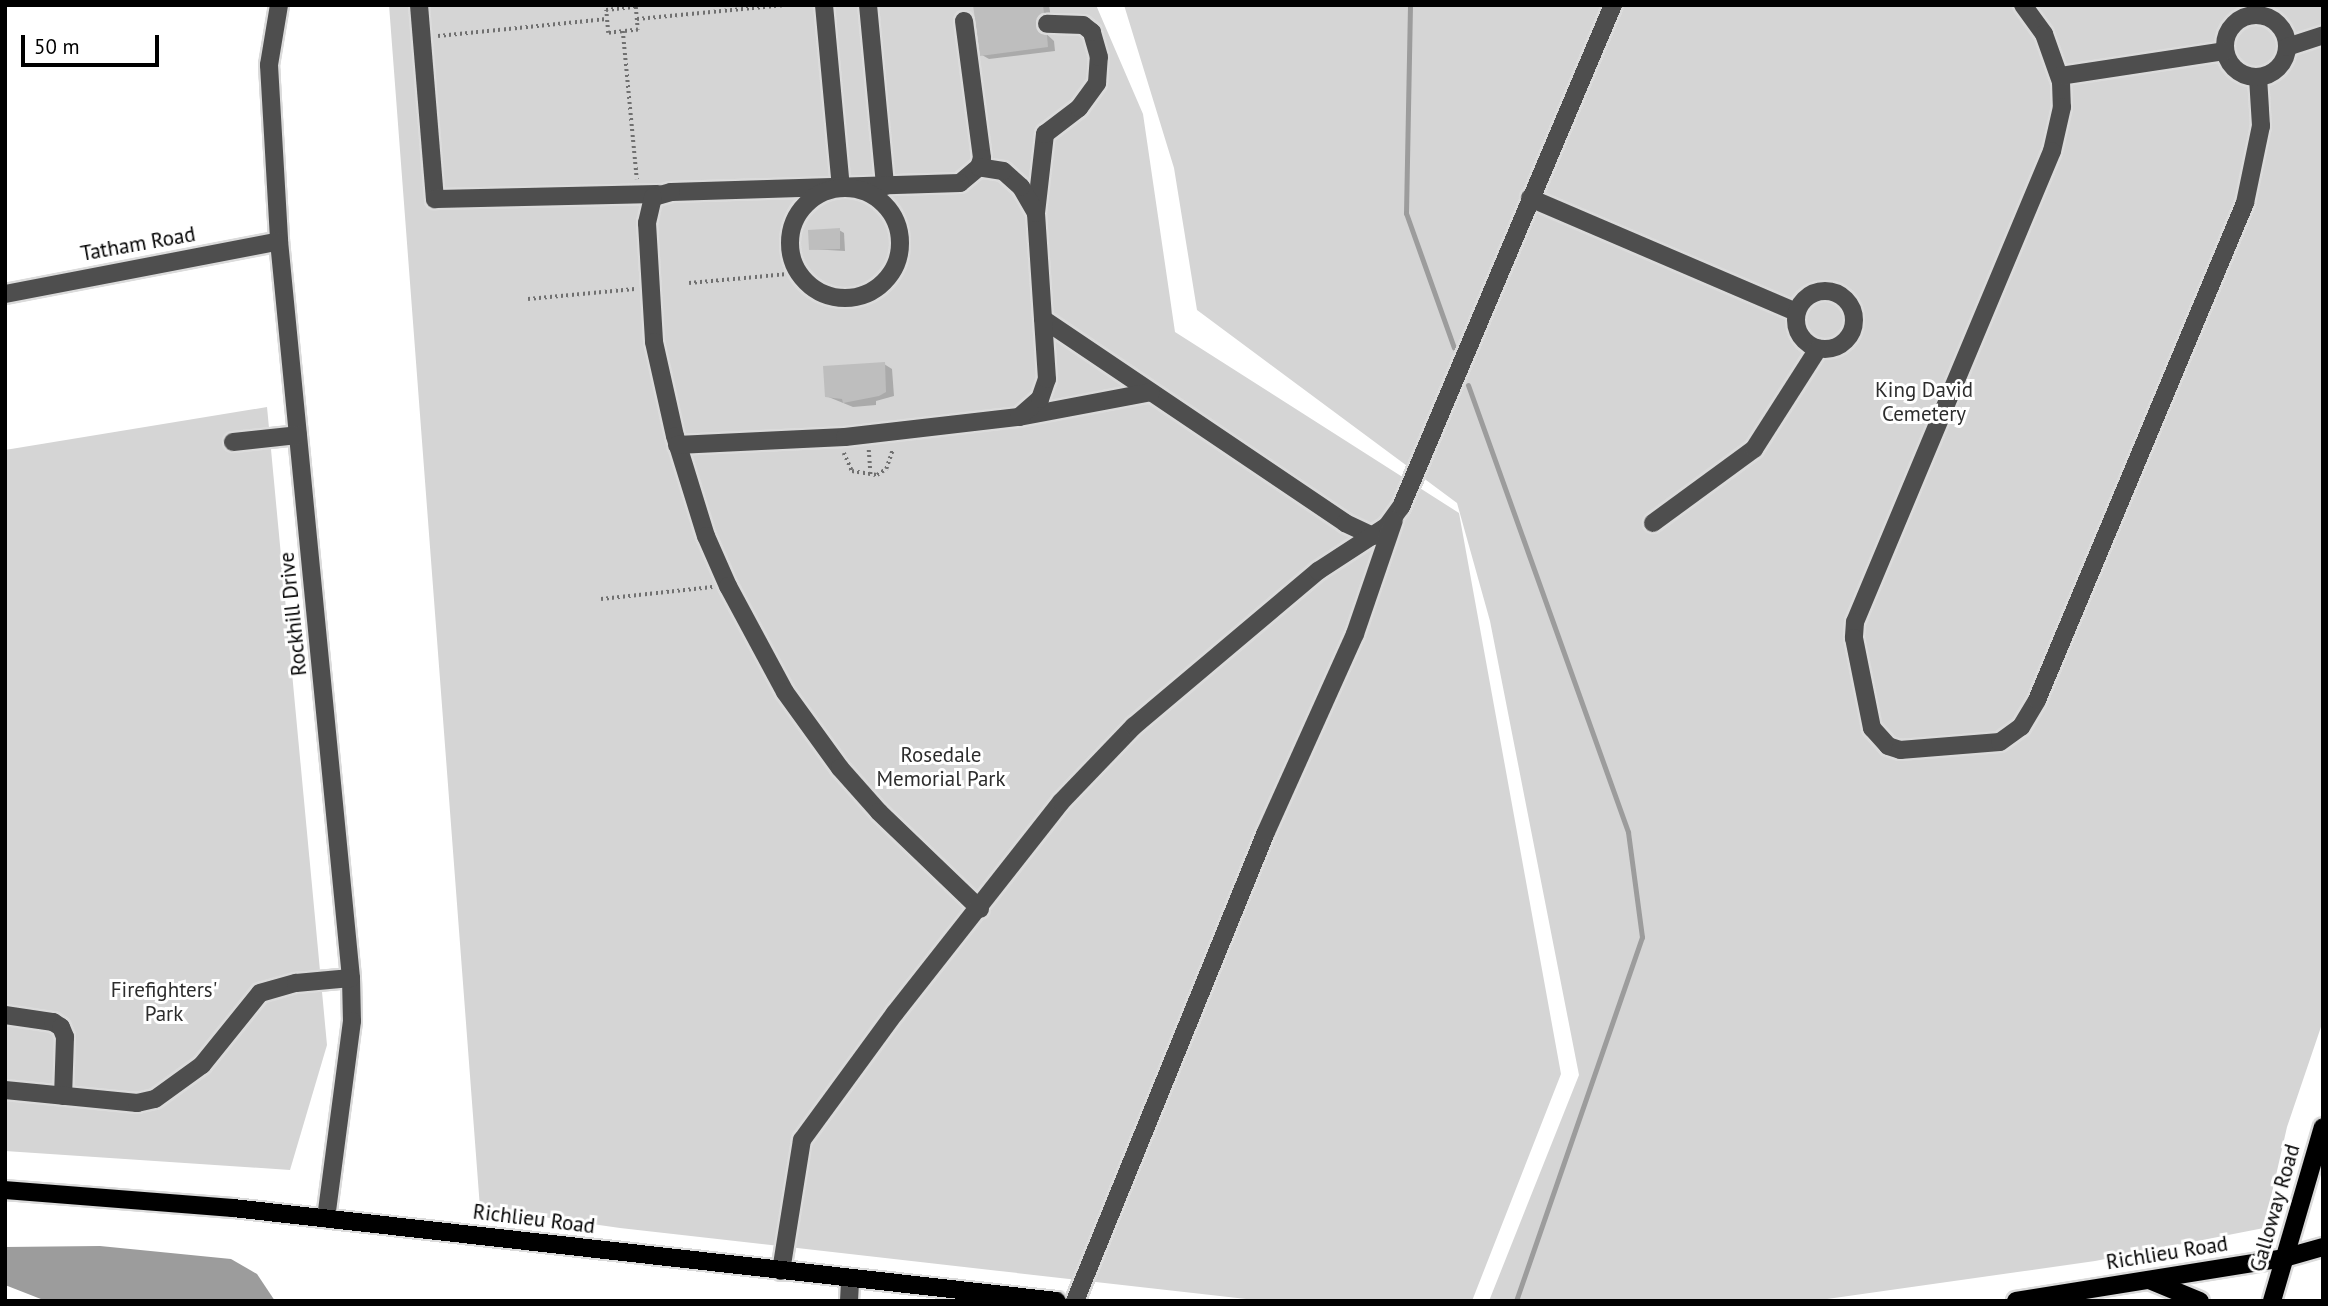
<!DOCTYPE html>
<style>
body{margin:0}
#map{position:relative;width:2328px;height:1306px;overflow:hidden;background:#fff;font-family:"PT Sans",sans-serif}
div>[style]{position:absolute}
.green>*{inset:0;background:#d5d5d5}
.water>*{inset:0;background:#9c9c9c}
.shadow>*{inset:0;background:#0003}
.stream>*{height:5px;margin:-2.5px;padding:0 2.5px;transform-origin:2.5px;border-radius:2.5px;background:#9c9c9c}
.building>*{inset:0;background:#bebebe}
.path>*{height:3.5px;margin-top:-1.75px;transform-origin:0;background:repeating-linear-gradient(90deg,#707070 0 2px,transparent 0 5.5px)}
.roads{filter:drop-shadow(2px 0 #dbdbdb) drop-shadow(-2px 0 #dbdbdb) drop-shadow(0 2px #dbdbdb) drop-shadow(0 -2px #dbdbdb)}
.minor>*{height:18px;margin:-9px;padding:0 9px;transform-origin:9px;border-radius:9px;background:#4e4e4e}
.minor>.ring{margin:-9px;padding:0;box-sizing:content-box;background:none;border:18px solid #4e4e4e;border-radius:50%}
.major>*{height:18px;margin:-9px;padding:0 9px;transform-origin:9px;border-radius:9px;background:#000}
span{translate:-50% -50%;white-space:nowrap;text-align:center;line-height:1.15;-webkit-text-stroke:6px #fff;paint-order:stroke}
.street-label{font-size:21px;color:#000}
.park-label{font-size:21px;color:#2c2c2c}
.frame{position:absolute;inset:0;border:7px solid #000;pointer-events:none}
.scale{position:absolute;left:21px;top:35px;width:138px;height:32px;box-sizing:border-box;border:4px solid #000;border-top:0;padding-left:9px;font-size:21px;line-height:24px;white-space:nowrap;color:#000;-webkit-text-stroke:5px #fff;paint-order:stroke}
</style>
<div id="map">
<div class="green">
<i style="clip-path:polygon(389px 5px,1096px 5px,1143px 114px,1175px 332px,1459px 513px,1561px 1074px,1472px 1301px,1264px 1301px,620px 1228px,480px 1208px)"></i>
<i style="clip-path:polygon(1124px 5px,2323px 5px,2323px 1021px,2287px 1127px,2264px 1228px,2095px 1261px,1813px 1301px,1489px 1301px,1579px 1075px,1490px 621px,1457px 503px,1197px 310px,1174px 168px)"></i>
<i style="clip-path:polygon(267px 407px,327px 1045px,290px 1170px,5px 1151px,5px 450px)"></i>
</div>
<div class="water">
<i style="clip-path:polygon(100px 1246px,231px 1259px,257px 1274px,275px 1301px,46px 1301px,5px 1285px,5px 1247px)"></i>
</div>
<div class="shadow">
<i style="clip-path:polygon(974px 5px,1049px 5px,1051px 18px,1042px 30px,1054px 41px,1055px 51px,989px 59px,982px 55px)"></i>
<i style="clip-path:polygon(839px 230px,844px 233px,845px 251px,810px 249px)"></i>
<i style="clip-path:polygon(884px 364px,892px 369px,894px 396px,876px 401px,876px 405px,853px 407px,826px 396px)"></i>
</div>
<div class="stream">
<i style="left:1410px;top:5px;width:208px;rotate:91.1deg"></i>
<i style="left:1406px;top:213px;width:143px;rotate:70.4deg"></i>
<i style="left:1468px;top:385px;width:475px;rotate:70.3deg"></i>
<i style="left:1628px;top:832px;width:106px;rotate:82.4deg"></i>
<i style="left:1642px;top:937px;width:385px;rotate:109.1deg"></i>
</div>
<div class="building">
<i style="clip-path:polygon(973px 5px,1043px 5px,1044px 13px,1036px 24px,1047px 35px,1048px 47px,980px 56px)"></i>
<i style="clip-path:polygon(840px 228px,840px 249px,809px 250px,808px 230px)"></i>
<i style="clip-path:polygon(885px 362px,886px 392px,879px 396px,843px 403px,842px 399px,825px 397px,823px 366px)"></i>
</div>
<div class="path">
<i style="left:636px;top:7px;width:23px;rotate:85deg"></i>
<i style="left:638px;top:30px;width:30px;rotate:174deg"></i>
<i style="left:608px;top:33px;width:23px;rotate:-95deg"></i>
<i style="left:606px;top:10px;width:30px;rotate:-6deg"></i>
<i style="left:637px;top:19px;width:149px;rotate:-5.4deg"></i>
<i style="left:623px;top:31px;width:149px;rotate:84.6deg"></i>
<i style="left:438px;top:36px;width:169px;rotate:-5.8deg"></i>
<i style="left:689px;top:283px;width:110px;rotate:-5.2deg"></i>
<i style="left:528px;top:299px;width:107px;rotate:-5.3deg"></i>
<i style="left:869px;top:450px;width:26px;rotate:86deg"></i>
<i style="left:844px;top:453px;width:20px;rotate:66deg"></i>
<i style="left:852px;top:471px;width:25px;rotate:9deg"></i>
<i style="left:877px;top:475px;width:11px;rotate:-34deg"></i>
<i style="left:886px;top:469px;width:21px;rotate:-71deg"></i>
<i style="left:601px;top:599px;width:112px;rotate:-6.2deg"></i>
</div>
<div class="roads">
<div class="minor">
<i style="left:279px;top:5px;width:61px;rotate:99.5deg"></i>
<i style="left:269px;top:65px;width:176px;rotate:86.7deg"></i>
<i style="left:279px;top:241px;width:741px;rotate:84.42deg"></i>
<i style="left:351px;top:978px;width:43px;rotate:88.7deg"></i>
<i style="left:352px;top:1021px;width:199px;rotate:97.5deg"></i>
<i style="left:419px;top:5px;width:195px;rotate:85.3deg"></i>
<i style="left:435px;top:199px;width:223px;rotate:-1.3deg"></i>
<i style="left:824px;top:5px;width:183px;rotate:84.7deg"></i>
<i style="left:868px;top:5px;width:182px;rotate:84.6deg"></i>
<i style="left:2023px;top:5px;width:36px;rotate:54deg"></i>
<i style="left:2044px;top:34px;width:51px;rotate:70.5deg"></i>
<i style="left:2061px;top:82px;width:25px;rotate:88deg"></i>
<i style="left:2062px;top:107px;width:45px;rotate:102.8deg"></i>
<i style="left:2052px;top:151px;width:511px;rotate:112.7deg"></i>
<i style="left:1855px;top:622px;width:16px;rotate:94deg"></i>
<i style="left:1854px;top:638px;width:92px;rotate:78.7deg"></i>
<i style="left:1872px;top:728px;width:24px;rotate:48deg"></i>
<i style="left:1888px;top:746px;width:13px;rotate:18deg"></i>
<i style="left:1900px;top:750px;width:100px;rotate:-4.6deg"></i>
<i style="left:2000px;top:742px;width:26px;rotate:-36deg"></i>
<i style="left:2021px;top:727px;width:31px;rotate:-59deg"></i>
<i style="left:2037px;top:700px;width:539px;rotate:-67.29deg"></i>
<i style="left:2245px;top:203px;width:79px;rotate:-78.3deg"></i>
<i style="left:2261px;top:126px;width:49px;rotate:-93.5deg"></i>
<i class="ring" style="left:2225px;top:15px;width:44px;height:44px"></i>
<i style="left:964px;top:21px;width:138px;rotate:82.5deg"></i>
<i style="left:982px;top:158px;width:9px;rotate:108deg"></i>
<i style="left:979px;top:167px;width:25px;rotate:140deg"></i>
<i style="left:960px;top:183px;width:289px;rotate:178.2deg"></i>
<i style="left:671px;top:192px;width:19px;rotate:164deg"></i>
<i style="left:653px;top:197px;width:27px;rotate:103deg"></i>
<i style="left:647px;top:223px;width:119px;rotate:86.6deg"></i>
<i style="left:654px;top:342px;width:96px;rotate:77.4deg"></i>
<i style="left:675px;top:436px;width:105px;rotate:72.8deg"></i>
<i style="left:706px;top:536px;width:55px;rotate:66.3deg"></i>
<i style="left:728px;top:586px;width:120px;rotate:61.7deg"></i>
<i style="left:785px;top:692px;width:94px;rotate:54.1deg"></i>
<i style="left:840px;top:768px;width:59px;rotate:48.4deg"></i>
<i style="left:879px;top:812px;width:140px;rotate:43.8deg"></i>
<i style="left:2287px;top:47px;width:38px;rotate:-18deg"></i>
<i style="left:2060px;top:76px;width:167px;rotate:-8.6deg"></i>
<i class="ring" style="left:790px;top:188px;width:92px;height:92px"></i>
<i style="left:1530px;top:198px;width:289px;rotate:23.2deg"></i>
<i style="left:1036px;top:213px;width:80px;rotate:-83.5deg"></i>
<i style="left:1045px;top:134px;width:43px;rotate:-37.4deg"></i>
<i style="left:1079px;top:108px;width:31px;rotate:-54deg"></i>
<i style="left:1097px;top:83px;width:26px;rotate:-86deg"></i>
<i style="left:1099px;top:57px;width:26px;rotate:-106deg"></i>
<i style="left:1092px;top:32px;width:11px;rotate:-142deg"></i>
<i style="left:1083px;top:25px;width:36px;rotate:-178deg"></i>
<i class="ring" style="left:1796px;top:291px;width:40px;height:40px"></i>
<i style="left:5px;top:294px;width:279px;rotate:-10.9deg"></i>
<i style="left:1043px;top:319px;width:364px;rotate:34deg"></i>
<i style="left:1345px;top:523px;width:31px;rotate:25deg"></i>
<i style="left:1019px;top:417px;width:134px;rotate:-10.7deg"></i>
<i style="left:233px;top:442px;width:65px;rotate:-6.1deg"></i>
<i style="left:677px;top:445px;width:168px;rotate:-2.7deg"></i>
<i style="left:845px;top:437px;width:175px;rotate:-6.6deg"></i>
<i style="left:1019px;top:417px;width:28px;rotate:-41deg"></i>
<i style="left:1040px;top:399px;width:21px;rotate:-71deg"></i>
<i style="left:1047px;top:379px;width:166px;rotate:-93.8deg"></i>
<i style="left:1036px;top:213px;width:30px;rotate:-120deg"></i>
<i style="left:1021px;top:187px;width:24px;rotate:-138deg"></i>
<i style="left:1003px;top:171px;width:24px;rotate:-171deg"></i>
<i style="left:1653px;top:523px;width:125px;rotate:-36.2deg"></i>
<i style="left:1754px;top:449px;width:119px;rotate:-57.4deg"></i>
<i style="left:5px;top:1015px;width:49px;rotate:8.3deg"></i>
<i style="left:53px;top:1022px;width:9px;rotate:32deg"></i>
<i style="left:61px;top:1027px;width:11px;rotate:68deg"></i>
<i style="left:65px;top:1037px;width:59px;rotate:91.9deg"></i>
<i style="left:5px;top:1090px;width:133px;rotate:5.6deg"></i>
<i style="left:137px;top:1103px;width:18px;rotate:-13deg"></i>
<i style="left:155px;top:1099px;width:58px;rotate:-35.9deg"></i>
<i style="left:202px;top:1065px;width:92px;rotate:-51.1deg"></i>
<i style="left:260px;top:993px;width:37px;rotate:-16deg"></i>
<i style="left:296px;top:983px;width:55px;rotate:-5.2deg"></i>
<i style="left:781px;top:1271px;width:133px;rotate:-80.9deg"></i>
<i style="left:802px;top:1140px;width:157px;rotate:-53.8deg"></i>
<i style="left:895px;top:1013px;width:268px;rotate:-51.8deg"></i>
<i style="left:1061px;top:802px;width:105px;rotate:-46.2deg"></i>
<i style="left:1134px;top:726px;width:241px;rotate:-40.1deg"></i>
<i style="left:1318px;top:571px;width:82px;rotate:-33.1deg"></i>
<i style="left:1387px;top:526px;width:24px;rotate:-54deg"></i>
<i style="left:1401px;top:507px;width:545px;rotate:-67.11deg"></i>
<i style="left:849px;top:1301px;width:22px;rotate:-87deg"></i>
<i style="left:1075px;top:1301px;width:506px;rotate:-67.84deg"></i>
<i style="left:1266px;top:832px;width:217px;rotate:-65.8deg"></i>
<i style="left:1355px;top:634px;width:120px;rotate:-71.1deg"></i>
</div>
<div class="major">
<i style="left:5px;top:1190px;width:229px;rotate:4.5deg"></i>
<i style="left:233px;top:1208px;width:829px;rotate:6.44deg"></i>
<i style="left:2149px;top:1280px;width:55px;rotate:22.4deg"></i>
<i style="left:2016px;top:1301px;width:271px;rotate:-9.1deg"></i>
<i style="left:2284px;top:1258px;width:41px;rotate:-15.8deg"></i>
<i style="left:2272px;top:1301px;width:181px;rotate:-73.7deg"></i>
</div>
</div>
<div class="street-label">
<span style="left:138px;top:244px;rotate:-10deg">Tatham Road</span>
<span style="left:293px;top:614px;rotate:-96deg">Rockhill Drive</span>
<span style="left:2275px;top:1208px;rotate:-74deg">Galloway Road</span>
<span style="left:534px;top:1219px;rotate:7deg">Richlieu Road</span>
<span style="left:2167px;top:1253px;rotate:-9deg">Richlieu Road</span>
</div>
<div class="park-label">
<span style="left:1924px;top:402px">King David<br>Cemetery</span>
<span style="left:941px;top:767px">Rosedale<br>Memorial Park</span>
<span style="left:164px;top:1002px">Firefighters'<br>Park</span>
</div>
<div class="frame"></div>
<div class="scale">50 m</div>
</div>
